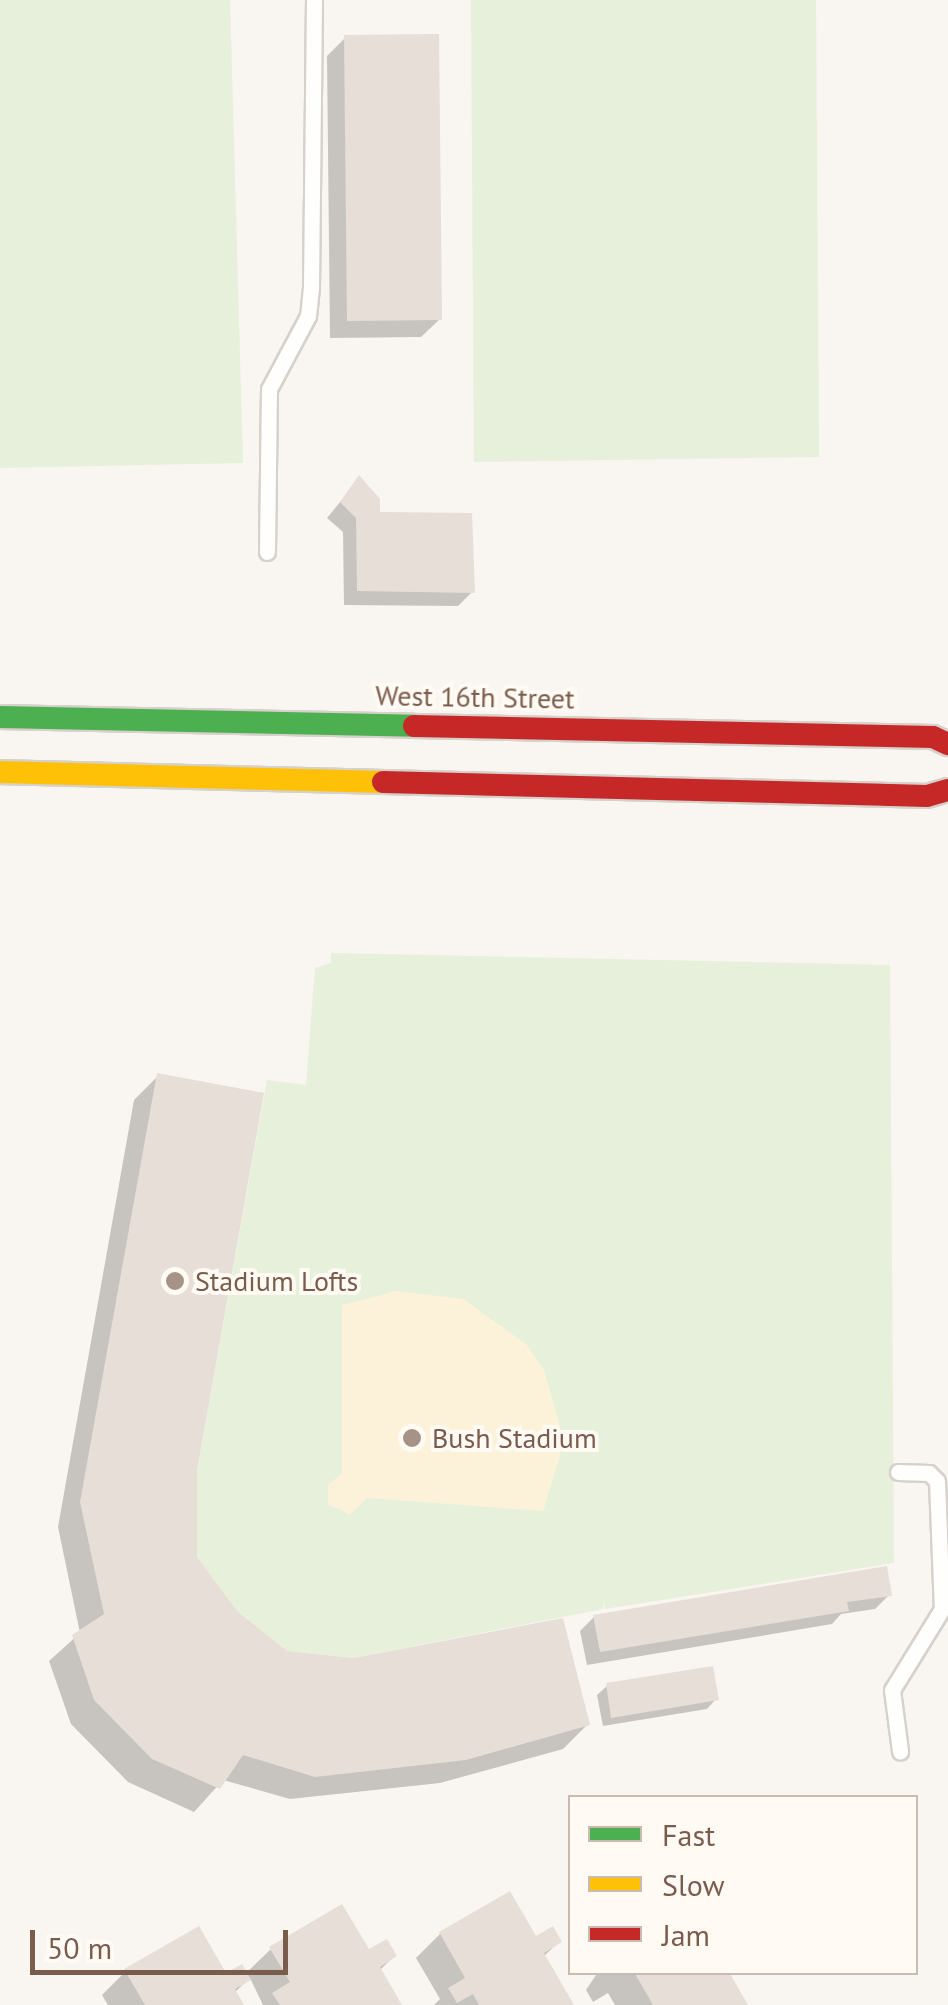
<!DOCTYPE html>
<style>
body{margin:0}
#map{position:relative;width:948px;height:2005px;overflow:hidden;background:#f9f5f0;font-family:"PT Sans",sans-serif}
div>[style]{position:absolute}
.green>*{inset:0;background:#e7f0db}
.sand>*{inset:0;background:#fbf2d9}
.shadow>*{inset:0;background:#0003}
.building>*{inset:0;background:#e6ded7}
.roads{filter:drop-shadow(2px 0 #d7d1cb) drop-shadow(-2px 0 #d7d1cb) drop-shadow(0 2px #d7d1cb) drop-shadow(0 -2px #d7d1cb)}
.lane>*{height:15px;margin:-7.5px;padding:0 7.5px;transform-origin:7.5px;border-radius:7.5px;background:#fefefd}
.fast>*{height:22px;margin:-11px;padding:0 11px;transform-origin:11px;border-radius:11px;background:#4caf50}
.slow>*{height:22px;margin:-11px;padding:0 11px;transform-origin:11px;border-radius:11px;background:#ffc107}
.jam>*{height:22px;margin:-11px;padding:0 11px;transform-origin:11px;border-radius:11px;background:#c62828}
.dots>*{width:28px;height:28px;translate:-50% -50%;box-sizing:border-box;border:5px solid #fffaf3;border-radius:50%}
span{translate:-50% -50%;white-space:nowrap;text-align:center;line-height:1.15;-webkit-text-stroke:8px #fffaf3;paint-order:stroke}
.street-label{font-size:28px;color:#7a5c4d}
.poi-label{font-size:28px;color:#7a5c4d}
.left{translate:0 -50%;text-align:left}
.legend{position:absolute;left:568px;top:1795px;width:350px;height:180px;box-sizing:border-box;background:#fffaf3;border:2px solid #cabbb1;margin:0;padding:12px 18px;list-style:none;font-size:30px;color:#7a5c4d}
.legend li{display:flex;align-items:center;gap:20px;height:50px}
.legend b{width:50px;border:2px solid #cabbb1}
.scale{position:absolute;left:30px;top:1930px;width:258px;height:45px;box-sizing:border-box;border:5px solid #7a5c4d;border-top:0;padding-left:12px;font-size:30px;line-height:35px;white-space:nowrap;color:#7a5c4d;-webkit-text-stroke:8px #fffaf3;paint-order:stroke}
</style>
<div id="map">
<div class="green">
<i style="clip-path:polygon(0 0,230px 0,243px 463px,0 468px)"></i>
<i style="clip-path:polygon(471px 0,816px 0,819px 457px,474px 462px)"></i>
<i style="clip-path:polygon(331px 953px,890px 965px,894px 1563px,605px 1609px,603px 1603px,603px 1609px,354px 1658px,287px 1651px,237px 1611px,197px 1557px,197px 1470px,267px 1080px,306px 1085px,315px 968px,331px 963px)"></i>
</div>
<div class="sand">
<i style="clip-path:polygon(396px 1291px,463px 1299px,527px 1345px,544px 1370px,560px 1426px,560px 1456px,543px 1511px,367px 1498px,350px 1515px,328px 1504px,328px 1485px,342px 1473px,342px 1305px)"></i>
</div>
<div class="shadow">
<i style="clip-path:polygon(345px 38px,440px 319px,421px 337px,330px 338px,327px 56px)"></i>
<i style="clip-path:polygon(359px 479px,378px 515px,472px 592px,458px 606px,344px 605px,343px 532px,327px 518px)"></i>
<i style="clip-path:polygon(158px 1076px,195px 1470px,195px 1558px,236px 1612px,286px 1653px,587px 1725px,563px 1749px,440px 1783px,290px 1799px,223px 1780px,194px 1812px,128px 1782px,71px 1724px,49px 1661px,80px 1633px,58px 1527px,134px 1100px)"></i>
<i style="clip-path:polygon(889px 1595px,875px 1609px,841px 1614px,832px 1624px,587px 1665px,580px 1631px,594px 1617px)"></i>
<i style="clip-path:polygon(607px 1686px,716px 1699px,707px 1709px,603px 1726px,597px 1695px)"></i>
<i style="clip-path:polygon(509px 1894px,535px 1940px,559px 1942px,543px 1957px,571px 2005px,434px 2005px,440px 1999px,416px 1958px,440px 1934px)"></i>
<i style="clip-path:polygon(271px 1949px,394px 1956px,379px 1971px,399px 2005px,263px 2005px,250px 1978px,234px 1993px,242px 2005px,108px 2005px,102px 1995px,126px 1971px,245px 1974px)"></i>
<i style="clip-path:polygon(598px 1972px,726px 1972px,745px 2005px,615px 2005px,608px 1993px,593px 2002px,586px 1990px)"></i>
</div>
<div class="building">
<i style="clip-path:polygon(439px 34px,442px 320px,347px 321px,344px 35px)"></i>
<i style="clip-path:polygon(359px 475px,380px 499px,380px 512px,472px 513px,475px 593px,357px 591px,356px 518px,340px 502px)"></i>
<i style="clip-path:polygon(157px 1073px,264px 1093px,197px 1470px,197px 1557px,237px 1611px,287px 1651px,354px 1658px,563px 1618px,590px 1725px,466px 1760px,315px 1777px,243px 1755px,220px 1789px,152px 1759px,94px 1700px,72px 1635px,104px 1614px,80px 1502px)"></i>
<i style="clip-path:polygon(887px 1566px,892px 1596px,847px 1602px,849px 1611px,600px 1652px,593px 1615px)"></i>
<i style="clip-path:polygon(713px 1666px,719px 1700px,611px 1718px,606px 1683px)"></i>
<i style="clip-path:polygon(510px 1891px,536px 1936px,553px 1926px,562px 1942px,544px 1953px,574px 2005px,479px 2005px,473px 1994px,457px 2003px,448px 1988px,465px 1978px,439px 1932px)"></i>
<i style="clip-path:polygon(342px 1904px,369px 1949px,387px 1939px,397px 1956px,380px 1967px,402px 2005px,280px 2005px,272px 1993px,290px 1982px,269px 1947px)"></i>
<i style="clip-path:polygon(199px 1926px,226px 1973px,242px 1964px,251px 1980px,235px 1989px,244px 2005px,145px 2005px,124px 1969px)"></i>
<i style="clip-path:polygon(634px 1972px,729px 1972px,748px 2005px,653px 2005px)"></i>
</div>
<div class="roads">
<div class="lane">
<i style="left:267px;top:552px;width:163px;rotate:-89.3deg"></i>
<i style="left:269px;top:389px;width:83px;rotate:-61.9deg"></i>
<i style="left:308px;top:316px;width:29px;rotate:-84deg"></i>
<i style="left:311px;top:287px;width:287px;rotate:-89.4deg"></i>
<i style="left:898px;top:1472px;width:31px;rotate:2deg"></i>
<i style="left:929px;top:1473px;width:11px;rotate:45deg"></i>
<i style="left:937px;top:1481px;width:128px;rotate:87.8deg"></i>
<i style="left:942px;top:1609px;width:95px;rotate:121.7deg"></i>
<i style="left:892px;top:1690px;width:62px;rotate:82.5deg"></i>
</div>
<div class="fast">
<i style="left:0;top:717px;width:414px;rotate:1.2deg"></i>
</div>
<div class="slow">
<i style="left:0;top:772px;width:383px;rotate:1.5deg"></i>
</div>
<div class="jam">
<i style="left:414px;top:726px;width:519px;rotate:1.21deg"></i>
<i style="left:933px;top:737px;width:17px;rotate:25deg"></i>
<i style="left:383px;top:782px;width:544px;rotate:1.47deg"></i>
<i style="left:927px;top:796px;width:22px;rotate:-16deg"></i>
</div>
</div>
<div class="dots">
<i style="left:175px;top:1281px;background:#a69286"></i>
<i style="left:412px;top:1438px;background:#a69286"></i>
</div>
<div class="street-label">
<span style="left:475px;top:697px;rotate:1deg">West 16th Street</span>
</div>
<div class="poi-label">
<span class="left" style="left:195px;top:1281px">Stadium Lofts</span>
<span class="left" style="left:432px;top:1438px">Bush Stadium</span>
</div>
<ul class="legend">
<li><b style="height:12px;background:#4caf50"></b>Fast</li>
<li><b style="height:12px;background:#ffc107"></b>Slow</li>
<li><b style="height:12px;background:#c62828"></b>Jam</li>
</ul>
<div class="scale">50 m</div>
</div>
